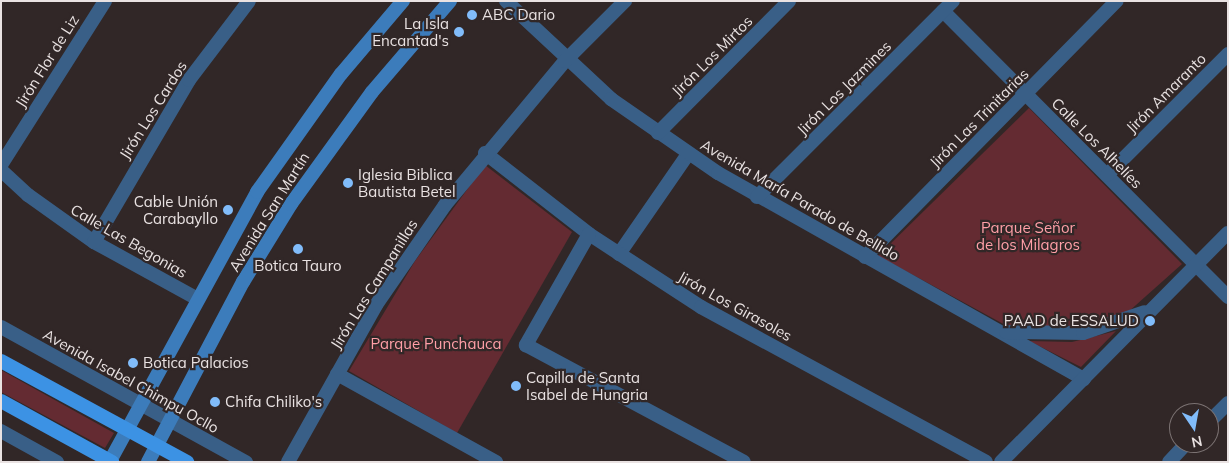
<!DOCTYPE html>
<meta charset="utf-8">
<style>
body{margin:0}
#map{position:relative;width:1229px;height:463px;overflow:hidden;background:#312727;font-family:Mulish,sans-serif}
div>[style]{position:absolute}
.green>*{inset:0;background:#642b32}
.pedestrian>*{height:14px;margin:-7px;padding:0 7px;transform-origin:7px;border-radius:7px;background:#395f87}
.minor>*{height:14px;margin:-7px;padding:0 7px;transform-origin:7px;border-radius:7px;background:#395f87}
.secondary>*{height:14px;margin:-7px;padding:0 7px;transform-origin:7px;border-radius:7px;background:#3c7cbb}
.primary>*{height:14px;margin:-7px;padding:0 7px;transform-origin:7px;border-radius:7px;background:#3c92e4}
.dots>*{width:14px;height:14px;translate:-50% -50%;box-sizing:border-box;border:2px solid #312727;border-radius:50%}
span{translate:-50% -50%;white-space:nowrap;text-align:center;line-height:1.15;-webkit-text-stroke:4.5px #312727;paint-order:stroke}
.poi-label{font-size:15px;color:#e9e2e2}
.left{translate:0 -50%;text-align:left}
.right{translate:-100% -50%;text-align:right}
.street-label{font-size:15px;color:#e9e2e2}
.park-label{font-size:15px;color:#ff9fa7}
.frame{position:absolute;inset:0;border:2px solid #e9e2e2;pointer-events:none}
.north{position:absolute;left:1169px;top:403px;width:50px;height:50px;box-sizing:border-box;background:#312727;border:1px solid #7b7272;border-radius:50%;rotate:168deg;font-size:14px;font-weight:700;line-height:20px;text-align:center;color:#e9e2e2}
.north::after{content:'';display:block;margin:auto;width:18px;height:22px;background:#81bcfa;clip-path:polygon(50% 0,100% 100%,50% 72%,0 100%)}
</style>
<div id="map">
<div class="green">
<i style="clip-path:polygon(1029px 108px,1182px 264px,1127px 313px,1088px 326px,1009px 327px,878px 256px)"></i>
<i style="clip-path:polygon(485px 165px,572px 232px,457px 433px,349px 371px,415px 261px)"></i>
<i style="clip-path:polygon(1116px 331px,1081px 367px,1029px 341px,1072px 342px)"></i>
<i style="clip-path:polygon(1px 370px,114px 433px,105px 448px,1px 392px)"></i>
</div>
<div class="pedestrian">
<i style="left:619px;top:254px;width:121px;rotate:-55.4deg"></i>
</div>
<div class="minor">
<i style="left:506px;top:1px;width:144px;rotate:43deg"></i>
<i style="left:611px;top:99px;width:130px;rotate:34.7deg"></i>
<i style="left:718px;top:173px;width:420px;rotate:29.4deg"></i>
<i style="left:943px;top:11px;width:404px;rotate:45.1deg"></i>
<i style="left:658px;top:133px;width:186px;rotate:-45.2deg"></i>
<i style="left:485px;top:153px;width:132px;rotate:37.9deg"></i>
<i style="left:589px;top:234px;width:134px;rotate:33.1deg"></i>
<i style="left:701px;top:307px;width:324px;rotate:28.5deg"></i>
<i style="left:1px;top:165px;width:194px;rotate:-57.6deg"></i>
<i style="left:1px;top:170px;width:37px;rotate:43deg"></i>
<i style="left:28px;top:195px;width:81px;rotate:35.5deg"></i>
<i style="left:94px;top:242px;width:116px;rotate:28.8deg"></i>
<i style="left:1107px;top:175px;width:171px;rotate:-45deg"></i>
<i style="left:757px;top:197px;width:277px;rotate:-45deg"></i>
<i style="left:589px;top:234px;width:128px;rotate:119.6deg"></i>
<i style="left:526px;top:345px;width:247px;rotate:28.2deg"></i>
<i style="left:94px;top:242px;width:188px;rotate:-59.6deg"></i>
<i style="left:189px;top:80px;width:99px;rotate:-52.8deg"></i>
<i style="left:865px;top:257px;width:359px;rotate:-45.5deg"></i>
<i style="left:1px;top:327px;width:280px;rotate:28.9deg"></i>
<i style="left:1006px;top:332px;width:77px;rotate:0.7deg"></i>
<i style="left:1083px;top:333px;width:65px;rotate:-18.7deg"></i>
<i style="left:337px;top:374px;width:182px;rotate:29deg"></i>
<i style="left:1209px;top:422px;width:27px;rotate:-45deg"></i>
<i style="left:1px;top:431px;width:64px;rotate:29deg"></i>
<i style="left:288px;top:462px;width:180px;rotate:-60.7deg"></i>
<i style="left:376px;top:305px;width:121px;rotate:-55.4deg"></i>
<i style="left:445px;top:205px;width:187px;rotate:-50.2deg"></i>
<i style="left:565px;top:61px;width:85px;rotate:-45deg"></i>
<i style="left:1001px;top:462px;width:322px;rotate:-45.3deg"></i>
<i style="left:1169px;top:462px;width:26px;rotate:-47deg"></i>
</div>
<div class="secondary">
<i style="left:110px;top:461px;width:307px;rotate:-61.3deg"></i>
<i style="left:257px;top:192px;width:145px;rotate:-54.6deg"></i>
<i style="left:341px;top:74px;width:96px;rotate:-49.7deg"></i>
<i style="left:148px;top:462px;width:204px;rotate:-62.2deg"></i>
<i style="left:243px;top:282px;width:92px;rotate:-58.4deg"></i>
<i style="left:291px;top:204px;width:138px;rotate:-54.1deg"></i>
<i style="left:372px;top:92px;width:120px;rotate:-49.4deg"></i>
</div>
<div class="primary">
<i style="left:1px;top:361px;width:212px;rotate:28.5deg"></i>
<i style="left:1px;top:401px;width:127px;rotate:28.8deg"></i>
</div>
<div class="dots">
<i style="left:472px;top:15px;background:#81bcfa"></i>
<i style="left:459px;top:32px;background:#81bcfa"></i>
<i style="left:348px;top:183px;background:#81bcfa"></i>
<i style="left:228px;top:210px;background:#81bcfa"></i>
<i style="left:298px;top:249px;background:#81bcfa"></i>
<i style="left:1150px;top:321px;background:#81bcfa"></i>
<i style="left:133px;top:363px;background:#81bcfa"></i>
<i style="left:516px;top:386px;background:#81bcfa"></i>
<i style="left:215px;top:402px;background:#81bcfa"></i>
</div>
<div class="poi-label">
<span class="left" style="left:482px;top:15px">ABC Dario</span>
<span class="right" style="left:449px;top:32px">La Isla<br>Encantad's</span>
<span class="left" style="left:358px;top:183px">Iglesia Biblica<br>Bautista Betel</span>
<span class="right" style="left:218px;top:210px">Cable Unión<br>Carabayllo</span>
<span style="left:298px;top:266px">Botica Tauro</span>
<span class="right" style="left:1139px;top:321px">PAAD de ESSALUD</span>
<span class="left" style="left:143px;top:363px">Botica Palacios</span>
<span class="left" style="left:526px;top:386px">Capilla de Santa<br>Isabel de Hungria</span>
<span class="left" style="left:225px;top:402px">Chifa Chiliko's</span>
</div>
<div class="street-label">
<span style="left:712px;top:56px;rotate:-45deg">Jirón Los Mirtos</span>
<span style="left:47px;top:61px;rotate:-58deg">Jirón Flor de Liz</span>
<span style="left:844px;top:88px;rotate:-45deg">Jirón Los Jazmines</span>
<span style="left:1166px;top:93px;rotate:-45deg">Jirón Amaranto</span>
<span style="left:153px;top:110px;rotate:-58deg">Jirón Los Cardos</span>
<span style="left:979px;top:118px;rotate:-45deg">Jirón Las Trinitarias</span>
<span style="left:1097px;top:143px;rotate:45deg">Calle Los Alhelíes</span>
<span style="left:800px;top:200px;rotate:30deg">Avenida María Parado de Bellido</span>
<span style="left:269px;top:212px;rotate:-58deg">Avenida San Martín</span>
<span style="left:129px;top:241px;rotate:30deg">Calle Las Begonias</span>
<span style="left:374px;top:284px;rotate:-58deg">Jirón Las Campanillas</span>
<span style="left:735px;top:306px;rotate:29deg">Jirón Los Girasoles</span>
<span style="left:131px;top:381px;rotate:29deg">Avenida Isabel Chimpu Ocllo</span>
</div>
<div class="park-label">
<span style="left:1028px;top:236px">Parque Señor<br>de los Milagros</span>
<span style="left:436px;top:344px">Parque Punchauca</span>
</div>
<div class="frame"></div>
<div class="north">N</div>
</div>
